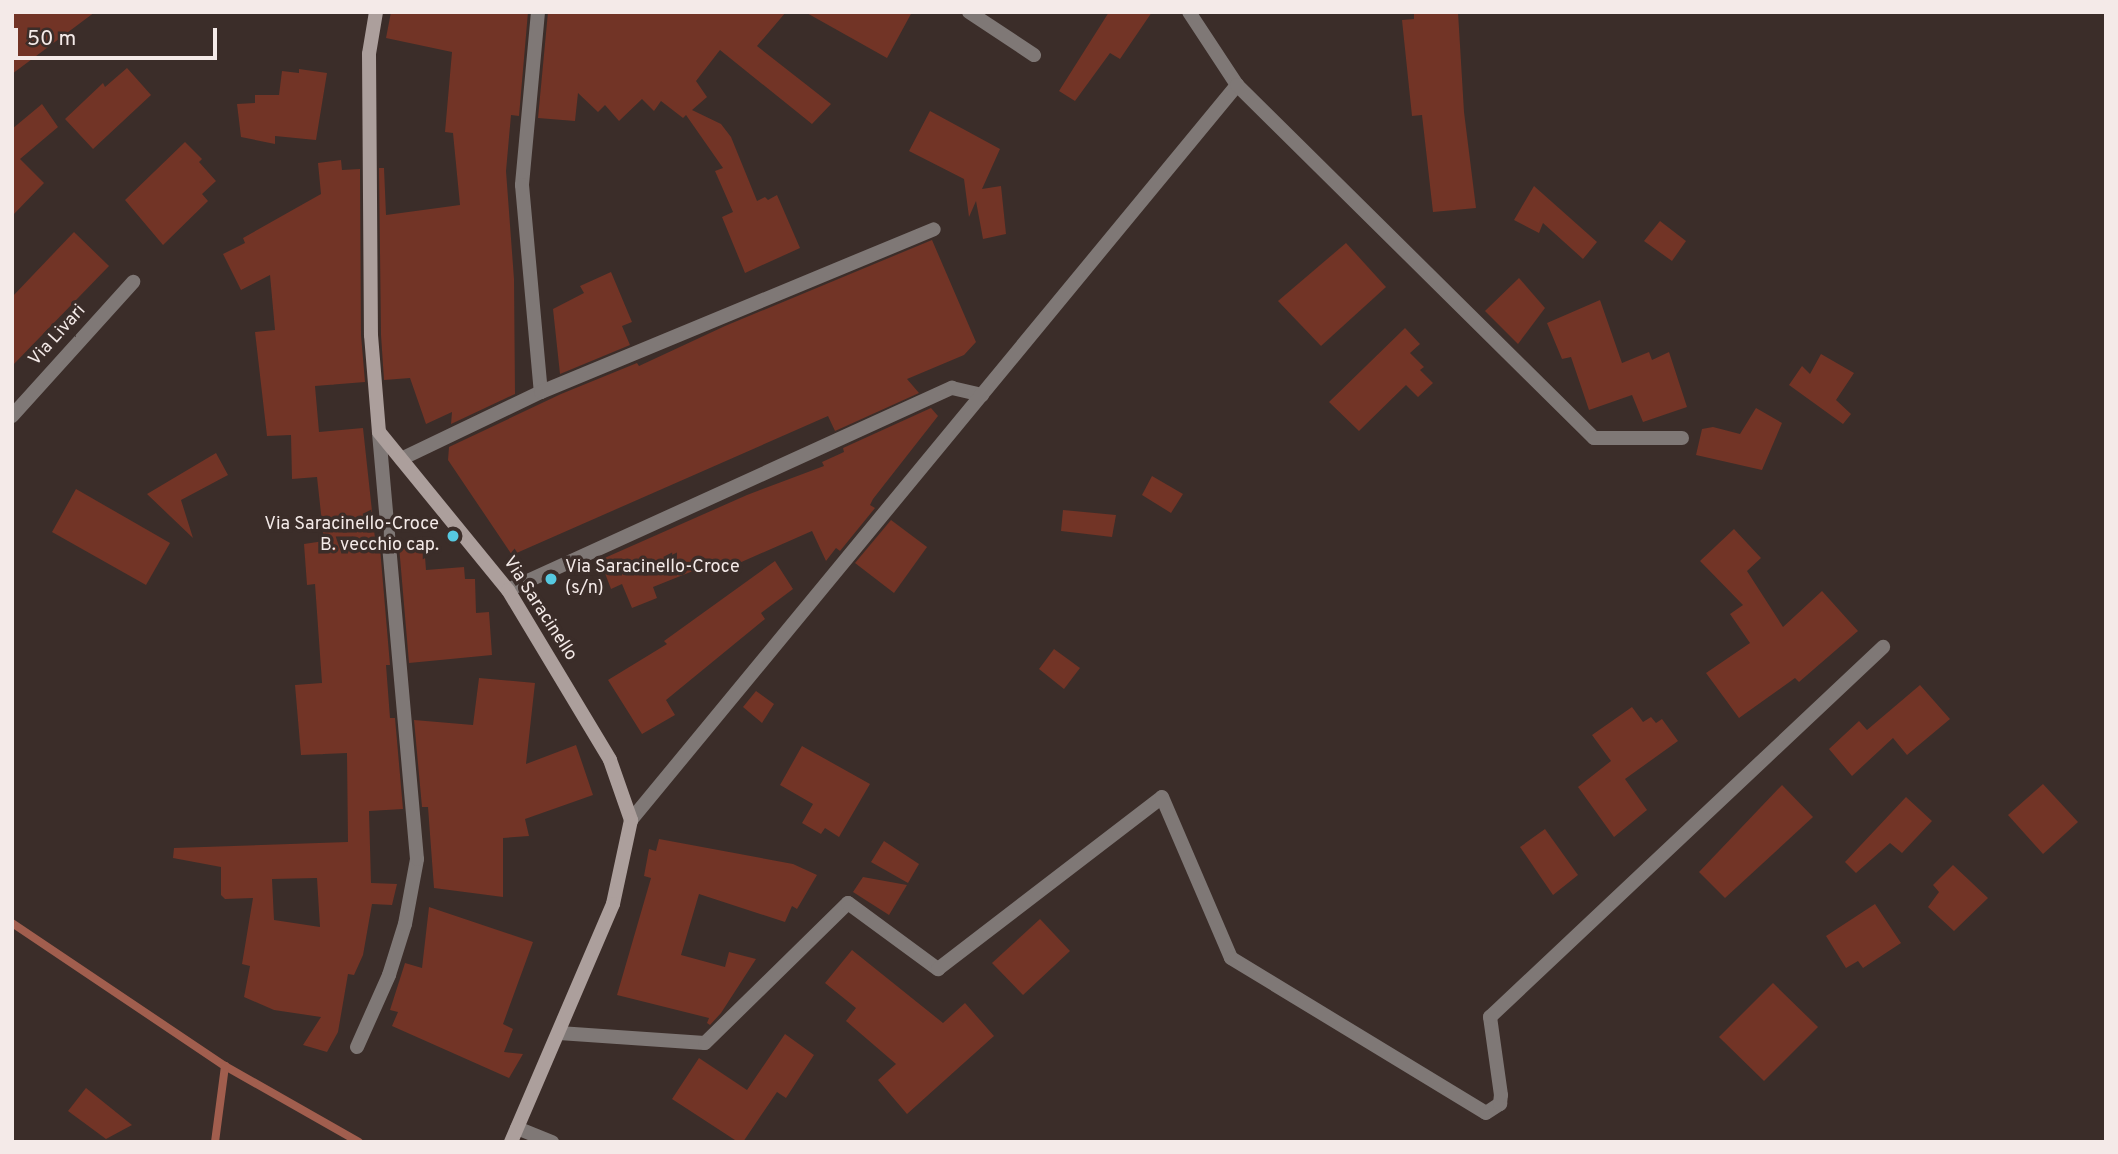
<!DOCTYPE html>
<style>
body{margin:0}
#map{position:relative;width:2118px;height:1154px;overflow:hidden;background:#3b2d29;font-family:Overpass,sans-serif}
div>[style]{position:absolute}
.stream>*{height:8px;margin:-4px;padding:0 4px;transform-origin:4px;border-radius:4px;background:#a15e4e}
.building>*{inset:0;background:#723426}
.street>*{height:14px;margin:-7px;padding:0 7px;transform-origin:7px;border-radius:7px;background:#7f7876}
.secondary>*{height:14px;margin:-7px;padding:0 7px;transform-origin:7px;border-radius:7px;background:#ac9f9c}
.dots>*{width:19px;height:19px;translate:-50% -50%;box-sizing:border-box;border:4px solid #3b2d29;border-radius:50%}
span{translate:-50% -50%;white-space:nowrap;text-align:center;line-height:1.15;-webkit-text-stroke:7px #3b2d29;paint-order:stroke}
.street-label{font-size:18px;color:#f4eae8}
.poi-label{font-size:18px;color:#f4eae8}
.right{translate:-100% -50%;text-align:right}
.left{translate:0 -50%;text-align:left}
.frame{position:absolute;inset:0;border:14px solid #f4eae8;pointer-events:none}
.scale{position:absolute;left:14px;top:28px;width:203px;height:32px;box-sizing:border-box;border:4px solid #f4eae8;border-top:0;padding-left:9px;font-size:21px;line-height:24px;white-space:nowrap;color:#f4eae8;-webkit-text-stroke:5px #3b2d29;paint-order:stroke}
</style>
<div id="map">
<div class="stream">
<i style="left:12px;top:923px;width:257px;rotate:33.9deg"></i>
<i style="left:225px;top:1066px;width:154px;rotate:29.6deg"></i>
<i style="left:215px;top:1142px;width:77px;rotate:-82.5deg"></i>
</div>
<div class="building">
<i style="clip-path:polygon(12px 12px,95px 12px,12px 74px)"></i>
<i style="clip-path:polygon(391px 12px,528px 12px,519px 116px,511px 115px,506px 171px,514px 279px,515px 394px,451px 424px,452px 412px,426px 424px,410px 378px,384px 380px,381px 335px,379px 168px,384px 168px,386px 215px,460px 205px,453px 133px,445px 132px,452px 52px,386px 38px)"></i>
<i style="clip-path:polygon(548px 12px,786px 12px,757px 46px,831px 104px,812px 124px,720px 50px,696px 81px,707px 97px,692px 110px,721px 124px,731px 137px,757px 201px,765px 197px,768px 200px,777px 195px,800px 248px,745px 273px,722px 217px,733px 212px,715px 171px,723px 168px,686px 115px,683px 118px,661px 101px,654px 111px,642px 99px,619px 121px,605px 105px,598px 112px,578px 93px,575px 121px,538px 118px)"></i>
<i style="clip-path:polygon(805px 12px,912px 12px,887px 58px)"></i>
<i style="clip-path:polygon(1109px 12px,1152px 12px,1120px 59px,1110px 53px,1075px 101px,1059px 91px)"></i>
<i style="clip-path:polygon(1414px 12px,1458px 12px,1464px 112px,1476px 208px,1433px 212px,1422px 115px,1412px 116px,1402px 20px,1414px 19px)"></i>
<i style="clip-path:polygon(127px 68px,151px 95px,93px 149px,65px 119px,103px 83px,105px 87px)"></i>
<i style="clip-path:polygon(299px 69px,327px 73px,316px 140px,275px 136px,275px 144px,241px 137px,237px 104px,255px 103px,255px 95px,279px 95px,282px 71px,299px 73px)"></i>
<i style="clip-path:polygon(42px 104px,58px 127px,20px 159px,44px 183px,12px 216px,12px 129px)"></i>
<i style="clip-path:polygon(930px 111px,1000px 149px,982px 189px,1001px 186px,1006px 234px,983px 239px,976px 201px,969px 217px,964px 179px,909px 151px)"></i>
<i style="clip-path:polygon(185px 142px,202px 159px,199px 162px,216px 181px,202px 194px,208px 201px,163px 245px,125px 200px)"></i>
<i style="clip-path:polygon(evenodd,341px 160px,342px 170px,360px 169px,361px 335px,365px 382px,315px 386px,319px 432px,363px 428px,376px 548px,380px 548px,390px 665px,386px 665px,390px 718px,395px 718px,403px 809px,369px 811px,371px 883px,397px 884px,392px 905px,372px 904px,363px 955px,354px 975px,348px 974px,338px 1032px,327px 1052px,303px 1045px,321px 1017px,274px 1010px,244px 997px,250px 966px,242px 964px,253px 898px,225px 899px,221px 895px,221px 867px,173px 858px,174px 848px,348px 842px,347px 753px,301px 755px,295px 685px,322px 683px,315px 584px,307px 585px,304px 544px,324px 541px,317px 477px,292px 479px,291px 435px,267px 436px,255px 332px,275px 330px,270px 275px,241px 290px,223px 254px,245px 243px,243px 238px,321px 194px,318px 163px,341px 160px,317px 878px,320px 927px,274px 920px,272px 879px,317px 878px)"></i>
<i style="clip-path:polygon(1534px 186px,1597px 242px,1583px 259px,1543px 223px,1539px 233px,1514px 220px)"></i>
<i style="clip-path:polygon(1660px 221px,1686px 241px,1672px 261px,1644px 241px)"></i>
<i style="clip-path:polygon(74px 232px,109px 266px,12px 366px,12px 297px)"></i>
<i style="clip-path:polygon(932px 240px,976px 342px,964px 355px,907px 379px,919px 393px,835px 431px,828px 416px,512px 555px,448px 460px,449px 447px,561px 394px,637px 363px,639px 366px,725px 326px)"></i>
<i style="clip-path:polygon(1346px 243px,1386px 287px,1321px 346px,1278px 301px)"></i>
<i style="clip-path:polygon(611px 272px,632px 322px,622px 326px,630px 345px,560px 374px,553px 309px,584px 293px,580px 286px)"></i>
<i style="clip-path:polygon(1519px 278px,1545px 308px,1518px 344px,1485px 311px)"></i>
<i style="clip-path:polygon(1600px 300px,1622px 363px,1649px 352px,1652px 360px,1669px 352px,1687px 407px,1643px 422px,1632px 395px,1589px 410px,1571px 357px,1562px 359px,1547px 323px)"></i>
<i style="clip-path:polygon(1405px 328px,1420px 344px,1410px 353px,1424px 367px,1420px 370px,1433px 383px,1418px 397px,1406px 385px,1359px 431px,1329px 402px)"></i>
<i style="clip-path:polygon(1821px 354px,1854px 373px,1836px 400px,1851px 414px,1843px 424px,1789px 385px,1802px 366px,1810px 374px)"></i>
<i style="clip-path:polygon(931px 408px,938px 416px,873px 499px,870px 505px,875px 508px,840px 551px,836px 548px,826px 561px,812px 531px,712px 575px,708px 565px,653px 587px,657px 598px,632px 608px,622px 584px,611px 589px,600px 560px,747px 495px,824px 466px,822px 462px,844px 452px,843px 448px)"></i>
<i style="clip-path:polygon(1756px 408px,1782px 423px,1762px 470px,1696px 455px,1702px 429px,1713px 427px,1740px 434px)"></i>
<i style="clip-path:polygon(216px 453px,228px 475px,181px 500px,193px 538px,147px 494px)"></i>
<i style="clip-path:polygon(1152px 476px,1183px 494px,1171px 513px,1142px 495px)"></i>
<i style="clip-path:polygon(76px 489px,170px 543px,146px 585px,52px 532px)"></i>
<i style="clip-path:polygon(1063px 510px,1116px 515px,1112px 537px,1061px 531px)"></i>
<i style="clip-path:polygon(891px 520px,927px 547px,894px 593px,855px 563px)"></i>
<i style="clip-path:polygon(1734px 529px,1761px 558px,1747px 571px,1783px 627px,1822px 591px,1858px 631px,1799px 682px,1795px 678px,1739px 718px,1706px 673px,1750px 643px,1730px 614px,1743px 605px,1700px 561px)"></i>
<i style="clip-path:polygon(424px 543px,426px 570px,464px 567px,465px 579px,475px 579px,476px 613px,489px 612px,492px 655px,409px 663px,399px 546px)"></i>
<i style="clip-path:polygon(775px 561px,793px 589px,761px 613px,765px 619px,666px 700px,675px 715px,642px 734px,608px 680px,667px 644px,664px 641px)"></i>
<i style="clip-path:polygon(1054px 649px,1080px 668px,1064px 689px,1039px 669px)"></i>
<i style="clip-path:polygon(479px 678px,535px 683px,526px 764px,576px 745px,593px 795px,525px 819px,529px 836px,503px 838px,503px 897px,434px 888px,428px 807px,422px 807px,414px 720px,473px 725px)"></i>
<i style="clip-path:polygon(1920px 685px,1950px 719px,1907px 755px,1893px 738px,1852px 776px,1829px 749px,1859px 721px,1867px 730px)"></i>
<i style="clip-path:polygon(756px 691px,774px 704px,762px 723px,743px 707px)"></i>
<i style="clip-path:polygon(1632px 707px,1643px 722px,1651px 717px,1656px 723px,1662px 719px,1678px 741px,1625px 779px,1647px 810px,1614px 837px,1578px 787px,1611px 761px,1592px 735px)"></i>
<i style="clip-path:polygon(802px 746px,870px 784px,839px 837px,825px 828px,821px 834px,802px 823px,813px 804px,780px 785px)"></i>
<i style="clip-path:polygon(2043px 784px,2078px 822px,2043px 854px,2008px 815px)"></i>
<i style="clip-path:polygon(1782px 785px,1813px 817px,1725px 898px,1699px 872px)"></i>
<i style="clip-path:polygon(1906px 797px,1932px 821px,1902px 853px,1890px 843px,1856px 873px,1845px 862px)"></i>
<i style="clip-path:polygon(1545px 829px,1578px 875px,1553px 895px,1520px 847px)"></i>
<i style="clip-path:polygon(659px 839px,793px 864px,817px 875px,797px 909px,792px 906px,785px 922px,699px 894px,681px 955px,725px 967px,729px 952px,756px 959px,721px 1013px,710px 1025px,707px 1023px,709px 1018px,617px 995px,651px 878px,644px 876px,649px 849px,656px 851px)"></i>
<i style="clip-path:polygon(884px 841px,919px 864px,908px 883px,871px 862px)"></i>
<i style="clip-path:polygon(1953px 865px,1988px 898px,1954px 931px,1928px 907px,1939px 892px,1933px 885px)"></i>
<i style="clip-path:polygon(863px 877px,907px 885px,889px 915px,853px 892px)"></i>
<i style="clip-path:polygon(1875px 904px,1901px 943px,1863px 968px,1858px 961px,1846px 968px,1826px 936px)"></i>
<i style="clip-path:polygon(429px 907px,533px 942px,503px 1024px,513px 1029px,504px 1052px,523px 1054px,509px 1078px,392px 1026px,398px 1012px,390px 1010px,405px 963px,422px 968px)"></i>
<i style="clip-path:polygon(1040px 919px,1070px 951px,1023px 995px,992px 963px)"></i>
<i style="clip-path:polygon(852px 950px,943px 1023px,965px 1003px,994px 1036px,907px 1114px,878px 1080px,896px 1064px,846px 1021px,856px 1008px,825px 983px)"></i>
<i style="clip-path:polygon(1773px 983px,1818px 1027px,1764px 1081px,1719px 1037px)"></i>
<i style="clip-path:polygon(785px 1034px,814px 1055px,786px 1098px,777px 1092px,743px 1142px,738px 1142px,672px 1099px,699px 1058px,747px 1090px)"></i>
<i style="clip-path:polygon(86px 1088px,132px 1125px,106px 1139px,68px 1111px)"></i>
</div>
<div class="street">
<i style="left:538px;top:12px;width:174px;rotate:95.3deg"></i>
<i style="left:522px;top:185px;width:208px;rotate:84.8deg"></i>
<i style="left:969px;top:12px;width:78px;rotate:33.5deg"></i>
<i style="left:1189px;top:12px;width:87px;rotate:56.7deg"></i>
<i style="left:12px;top:416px;width:181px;rotate:-47.9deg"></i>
<i style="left:401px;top:459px;width:155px;rotate:-25.6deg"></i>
<i style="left:541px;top:392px;width:425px;rotate:-22.5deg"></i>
<i style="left:508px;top:590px;width:488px;rotate:-24.5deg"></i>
<i style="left:952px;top:388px;width:31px;rotate:13deg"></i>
<i style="left:631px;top:820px;width:953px;rotate:-50.49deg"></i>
<i style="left:1237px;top:85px;width:502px;rotate:44.68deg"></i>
<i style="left:1594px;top:438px;width:88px"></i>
<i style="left:559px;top:1033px;width:146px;rotate:3.9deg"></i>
<i style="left:705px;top:1043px;width:200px;rotate:-44.4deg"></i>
<i style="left:848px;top:903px;width:112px;rotate:36.3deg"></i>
<i style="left:938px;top:969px;width:282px;rotate:-37.5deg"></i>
<i style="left:1162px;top:797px;width:175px;rotate:66.8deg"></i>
<i style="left:1231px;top:958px;width:298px;rotate:31.3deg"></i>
<i style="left:1486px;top:1113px;width:17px;rotate:-33deg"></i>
<i style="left:1500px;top:1104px;width:9px;rotate:-84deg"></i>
<i style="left:1501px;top:1095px;width:79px;rotate:-98deg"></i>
<i style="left:1490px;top:1017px;width:540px;rotate:-43.27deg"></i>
<i style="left:357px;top:1047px;width:79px;rotate:-66deg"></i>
<i style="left:389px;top:975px;width:53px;rotate:-72.6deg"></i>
<i style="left:405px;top:924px;width:66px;rotate:-79.5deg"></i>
<i style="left:417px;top:859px;width:429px;rotate:-95.1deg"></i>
<i style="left:517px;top:1128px;width:38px;rotate:22deg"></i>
</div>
<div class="secondary">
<i style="left:376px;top:12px;width:43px;rotate:99.5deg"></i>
<i style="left:369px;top:54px;width:281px;rotate:89.6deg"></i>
<i style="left:371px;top:335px;width:97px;rotate:85.3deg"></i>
<i style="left:379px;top:432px;width:204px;rotate:50.8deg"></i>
<i style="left:508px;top:590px;width:198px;rotate:59deg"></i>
<i style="left:610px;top:760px;width:64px;rotate:70.7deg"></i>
<i style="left:631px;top:820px;width:86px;rotate:102.1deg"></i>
<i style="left:613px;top:904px;width:259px;rotate:113.2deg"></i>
</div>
<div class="dots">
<i style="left:453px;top:536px;background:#56c9e1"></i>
<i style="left:551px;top:579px;background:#56c9e1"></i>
</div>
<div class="street-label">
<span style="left:58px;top:336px;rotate:-48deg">Via Livari</span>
<span style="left:539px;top:609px;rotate:57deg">Via Saracinello</span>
</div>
<div class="poi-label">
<span class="right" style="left:439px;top:536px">Via Saracinello-Croce<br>B. vecchio cap.</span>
<span class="left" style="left:565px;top:579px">Via Saracinello-Croce<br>(s/n)</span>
</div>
<div class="frame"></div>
<div class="scale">50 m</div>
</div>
